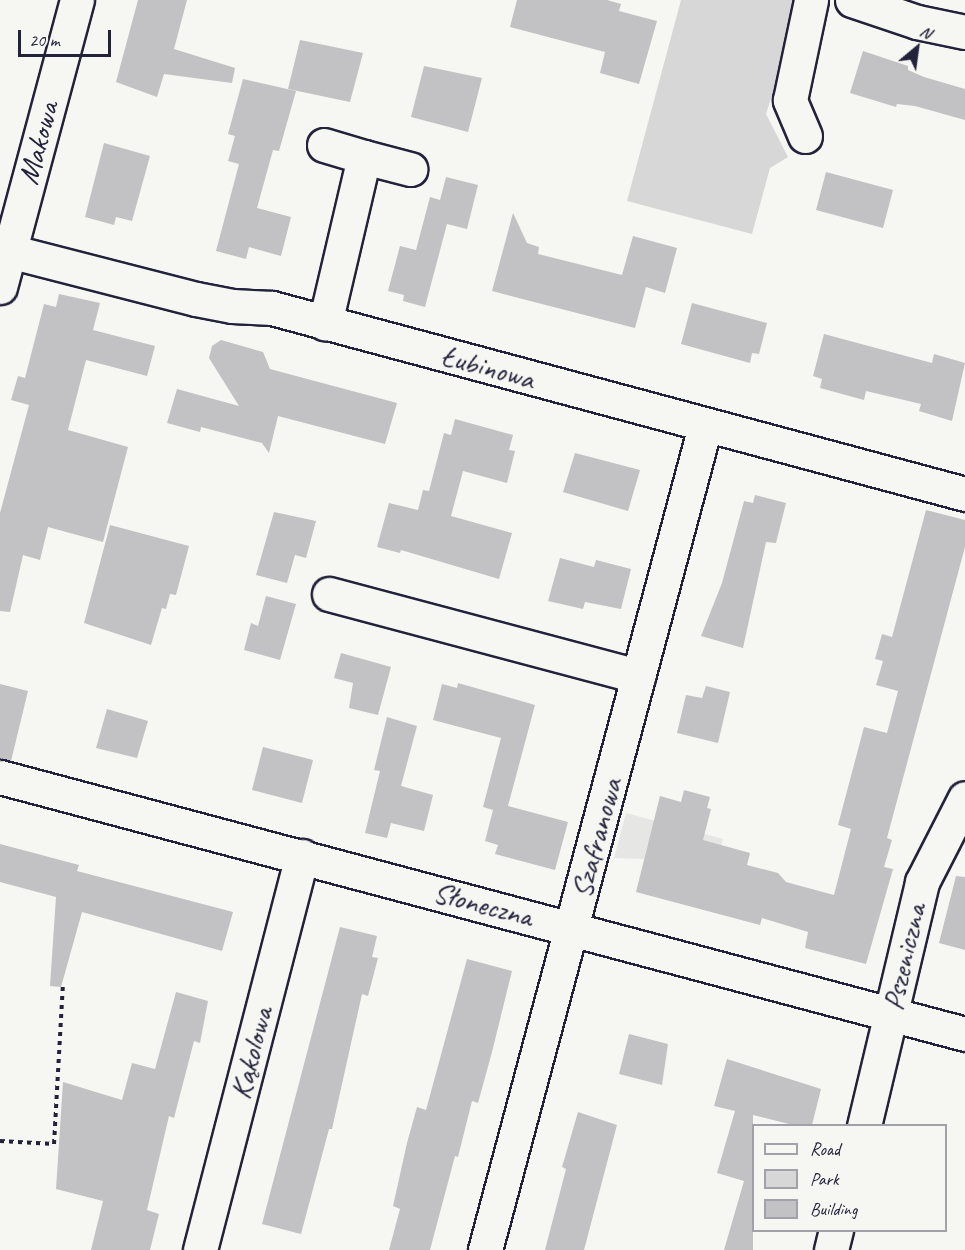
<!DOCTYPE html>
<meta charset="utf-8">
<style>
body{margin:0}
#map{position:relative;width:965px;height:1250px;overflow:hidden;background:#f6f6f2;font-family:Caveat,sans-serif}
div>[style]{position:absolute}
.built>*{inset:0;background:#e6e6e4}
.green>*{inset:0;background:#d7d7d7}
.building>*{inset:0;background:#c2c2c4}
.path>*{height:4px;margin-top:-2px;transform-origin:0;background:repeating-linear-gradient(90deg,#22223b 0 4.5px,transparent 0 9px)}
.roads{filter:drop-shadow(2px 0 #22223b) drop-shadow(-2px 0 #22223b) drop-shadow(0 2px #22223b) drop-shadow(0 -2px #22223b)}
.minor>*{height:33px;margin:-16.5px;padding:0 16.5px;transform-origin:16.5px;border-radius:16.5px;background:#f6f6f2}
span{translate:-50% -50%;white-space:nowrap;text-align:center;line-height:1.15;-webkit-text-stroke:4.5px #f6f6f2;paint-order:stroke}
.street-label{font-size:30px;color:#22223b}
.legend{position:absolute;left:752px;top:1124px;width:195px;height:108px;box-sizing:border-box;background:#f6f6f2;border:2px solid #a1a1a9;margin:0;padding:8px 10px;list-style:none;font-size:18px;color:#22223b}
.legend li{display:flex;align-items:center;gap:12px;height:30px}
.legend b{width:30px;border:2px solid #a1a1a9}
.north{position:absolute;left:887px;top:18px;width:60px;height:60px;-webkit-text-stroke:4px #f6f6f2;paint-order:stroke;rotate:29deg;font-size:16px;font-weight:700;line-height:24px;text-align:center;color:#22223b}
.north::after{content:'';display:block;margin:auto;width:21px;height:27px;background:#22223b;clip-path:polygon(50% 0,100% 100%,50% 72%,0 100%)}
.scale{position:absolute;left:18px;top:30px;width:93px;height:27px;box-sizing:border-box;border:3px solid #22223b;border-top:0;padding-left:8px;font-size:18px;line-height:21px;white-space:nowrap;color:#22223b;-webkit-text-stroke:4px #f6f6f2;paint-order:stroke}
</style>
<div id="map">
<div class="built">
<i style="clip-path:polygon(626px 813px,723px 839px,717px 862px,648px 844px,644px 859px,614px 858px)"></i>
</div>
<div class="green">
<i style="clip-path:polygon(681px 0,793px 0,799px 10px,766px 114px,788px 157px,770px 168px,752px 234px,627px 201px)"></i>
</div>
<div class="building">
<i style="clip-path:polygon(138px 0,187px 0,174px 49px,235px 68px,232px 83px,164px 74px,157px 97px,116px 82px)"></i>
<i style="clip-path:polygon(517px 0,607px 0,621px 4px,619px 11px,657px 21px,639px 84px,600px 73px,605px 52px,510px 27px)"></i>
<i style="clip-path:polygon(300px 40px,363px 53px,350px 102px,288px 89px)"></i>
<i style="clip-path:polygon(863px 51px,908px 66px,908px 70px,924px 77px,965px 89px,965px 120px,915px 106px,897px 104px,896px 107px,850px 93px)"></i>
<i style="clip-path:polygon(424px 66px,482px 78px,468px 132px,411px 117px)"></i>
<i style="clip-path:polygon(243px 79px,296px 91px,279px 151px,273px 150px,257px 208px,291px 217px,281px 256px,249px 247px,246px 259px,216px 251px,239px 164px,228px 161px,235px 136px,228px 134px)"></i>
<i style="clip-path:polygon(104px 143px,150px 156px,132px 221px,116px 217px,114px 225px,85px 217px)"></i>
<i style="clip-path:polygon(826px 172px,893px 190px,883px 228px,816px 210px)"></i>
<i style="clip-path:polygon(446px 177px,478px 185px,467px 229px,447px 224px,425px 307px,403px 301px,404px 295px,388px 291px,400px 246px,416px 250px,430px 197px,440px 200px)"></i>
<i style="clip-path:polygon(513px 213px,527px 243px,539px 247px,538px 254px,622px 275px,633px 236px,677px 248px,665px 293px,646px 287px,635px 328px,492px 291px)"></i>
<i style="clip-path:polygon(59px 294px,100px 303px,93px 330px,155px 346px,147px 376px,86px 360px,68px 430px,128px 447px,103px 542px,48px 527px,40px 560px,23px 555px,10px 612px,0 611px,0 513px,29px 405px,11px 400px,18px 376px,25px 378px,44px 304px,56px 307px)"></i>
<i style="clip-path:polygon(692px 303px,767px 323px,759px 354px,752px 353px,750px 363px,681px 344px)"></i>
<i style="clip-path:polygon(824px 334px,932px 363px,934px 354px,965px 363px,952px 421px,919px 411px,921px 404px,866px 391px,864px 400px,820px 388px,822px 379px,813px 376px)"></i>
<i style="clip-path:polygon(221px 340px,263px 352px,270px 369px,397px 403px,385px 444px,278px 416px,269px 453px,262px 443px,201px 427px,200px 432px,167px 423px,177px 389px,239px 406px,209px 358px,212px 346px)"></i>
<i style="clip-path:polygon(455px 419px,513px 435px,509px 450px,515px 451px,507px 483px,463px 471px,451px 516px,512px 533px,499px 579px,401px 550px,400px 553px,377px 547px,389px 503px,418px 510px,423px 490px,429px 491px,444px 433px,451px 435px)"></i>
<i style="clip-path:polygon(575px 453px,640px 470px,628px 511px,563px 492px)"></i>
<i style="clip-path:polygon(755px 495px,786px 503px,776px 543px,766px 542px,743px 648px,701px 636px,722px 583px,744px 501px,753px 503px)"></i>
<i style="clip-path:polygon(926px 510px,965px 520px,965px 547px,887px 838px,892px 840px,884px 867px,893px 869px,866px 964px,805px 948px,808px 932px,762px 918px,760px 925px,636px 892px,660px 796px,681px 802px,684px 790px,710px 797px,707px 808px,711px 809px,703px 840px,750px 853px,747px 865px,778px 873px,786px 882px,834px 895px,851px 829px,838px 825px,864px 727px,887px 733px,898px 691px,876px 685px,883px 661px,875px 659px,882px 634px,892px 637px)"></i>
<i style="clip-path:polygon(274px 512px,316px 521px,306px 558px,295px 555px,287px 583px,256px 575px)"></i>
<i style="clip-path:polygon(110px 525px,189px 546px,176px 595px,170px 594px,166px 609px,162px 608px,151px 645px,84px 623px)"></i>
<i style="clip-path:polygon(560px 558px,594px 567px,596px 560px,631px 569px,621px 609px,585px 602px,583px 609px,548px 601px)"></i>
<i style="clip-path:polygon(266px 596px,296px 604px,280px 660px,244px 650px,251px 623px,258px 626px)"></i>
<i style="clip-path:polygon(341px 653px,391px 667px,378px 715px,349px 708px,353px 683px,334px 678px)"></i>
<i style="clip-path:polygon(458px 683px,535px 705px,508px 806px,568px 822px,555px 870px,495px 854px,498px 845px,485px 841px,493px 810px,483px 807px,501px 738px,433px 720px,442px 684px,457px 688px)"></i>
<i style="clip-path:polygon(0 684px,28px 691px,11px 761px,0 759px)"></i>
<i style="clip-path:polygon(706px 686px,730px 692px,718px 743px,677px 733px,686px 695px,702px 698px)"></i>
<i style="clip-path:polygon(107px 709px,148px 721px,137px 758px,96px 748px)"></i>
<i style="clip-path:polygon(387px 717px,417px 726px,401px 786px,433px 795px,424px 831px,391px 823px,387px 838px,365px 833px,380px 771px,374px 770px)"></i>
<i style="clip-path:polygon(263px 747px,313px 760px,302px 803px,252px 790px)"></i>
<i style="clip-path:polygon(0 844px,79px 865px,77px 871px,233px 912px,222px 951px,82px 912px,61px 987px,50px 986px,56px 897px,0 882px)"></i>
<i style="clip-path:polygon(956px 876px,965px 877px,965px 950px,939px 943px)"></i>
<i style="clip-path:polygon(340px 927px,377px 936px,372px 957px,378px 958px,368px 996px,362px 994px,332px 1129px,329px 1129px,301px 1234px,262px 1224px)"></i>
<i style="clip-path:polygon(467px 959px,512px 971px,492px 1052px,478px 1103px,472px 1101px,458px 1157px,455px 1156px,430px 1250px,389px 1250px,400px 1209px,393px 1206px,407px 1143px,417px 1107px,426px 1110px)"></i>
<i style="clip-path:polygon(176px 992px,208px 1001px,200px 1043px,194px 1041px,174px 1118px,169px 1116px,147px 1210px,159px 1214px,150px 1250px,91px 1250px,103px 1201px,56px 1189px,63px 1082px,122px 1100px,132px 1063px,155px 1069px)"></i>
<i style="clip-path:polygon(629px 1034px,668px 1044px,662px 1085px,619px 1074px)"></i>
<i style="clip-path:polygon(727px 1059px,821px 1089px,812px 1125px,793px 1125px,753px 1115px,753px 1250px,724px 1250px,744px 1181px,717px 1173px,735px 1111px,714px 1106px)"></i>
<i style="clip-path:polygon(578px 1112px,617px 1125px,584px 1250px,545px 1250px,566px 1169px,562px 1167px)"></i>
</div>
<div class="path">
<i style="left:0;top:1141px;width:54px;rotate:3.2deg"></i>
<i style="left:54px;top:1144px;width:159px;rotate:-86.8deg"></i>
</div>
<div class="roads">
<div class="minor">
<i style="left:852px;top:0;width:69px;rotate:18.7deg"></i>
<i style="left:917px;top:22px;width:49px;rotate:11.8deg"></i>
<i style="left:805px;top:136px;width:39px;rotate:-113deg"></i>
<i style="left:790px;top:100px;width:102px;rotate:-78.1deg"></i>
<i style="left:324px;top:145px;width:42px;rotate:16.7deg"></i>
<i style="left:364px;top:157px;width:171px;rotate:103.2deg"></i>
<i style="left:364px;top:157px;width:48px;rotate:14.6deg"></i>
<i style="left:9px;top:251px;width:193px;rotate:14.4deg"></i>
<i style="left:196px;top:299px;width:37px;rotate:11deg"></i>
<i style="left:232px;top:306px;width:40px;rotate:2.9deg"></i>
<i style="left:272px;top:308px;width:718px;rotate:15.02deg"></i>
<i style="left:0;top:287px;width:297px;rotate:-75deg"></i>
<i style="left:329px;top:594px;width:320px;rotate:14.9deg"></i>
<i style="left:0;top:777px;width:999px;rotate:14.91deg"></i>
<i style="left:864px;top:1126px;width:251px;rotate:-76.6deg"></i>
<i style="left:922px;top:882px;width:94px;rotate:-62.9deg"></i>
<i style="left:200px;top:1250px;width:407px;rotate:-75.5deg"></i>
<i style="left:485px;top:1250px;width:853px;rotate:-75.05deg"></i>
<i style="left:831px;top:1250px;width:21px;rotate:-76deg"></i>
</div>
</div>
<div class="street-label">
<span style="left:38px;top:143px;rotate:-75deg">Makowa</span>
<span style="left:488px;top:367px;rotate:15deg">Łubinowa</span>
<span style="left:596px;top:838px;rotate:-75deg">Szafranowa</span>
<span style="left:483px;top:904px;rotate:15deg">Słoneczna</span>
<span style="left:904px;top:957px;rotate:-77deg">Pszeniczna</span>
<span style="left:251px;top:1053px;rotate:-75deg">Kąkolowa</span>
</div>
<ul class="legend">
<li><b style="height:8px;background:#f6f6f2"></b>Road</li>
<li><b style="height:16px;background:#d7d7d7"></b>Park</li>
<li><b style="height:16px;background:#c2c2c4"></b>Building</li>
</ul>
<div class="north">N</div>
<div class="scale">20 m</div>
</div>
